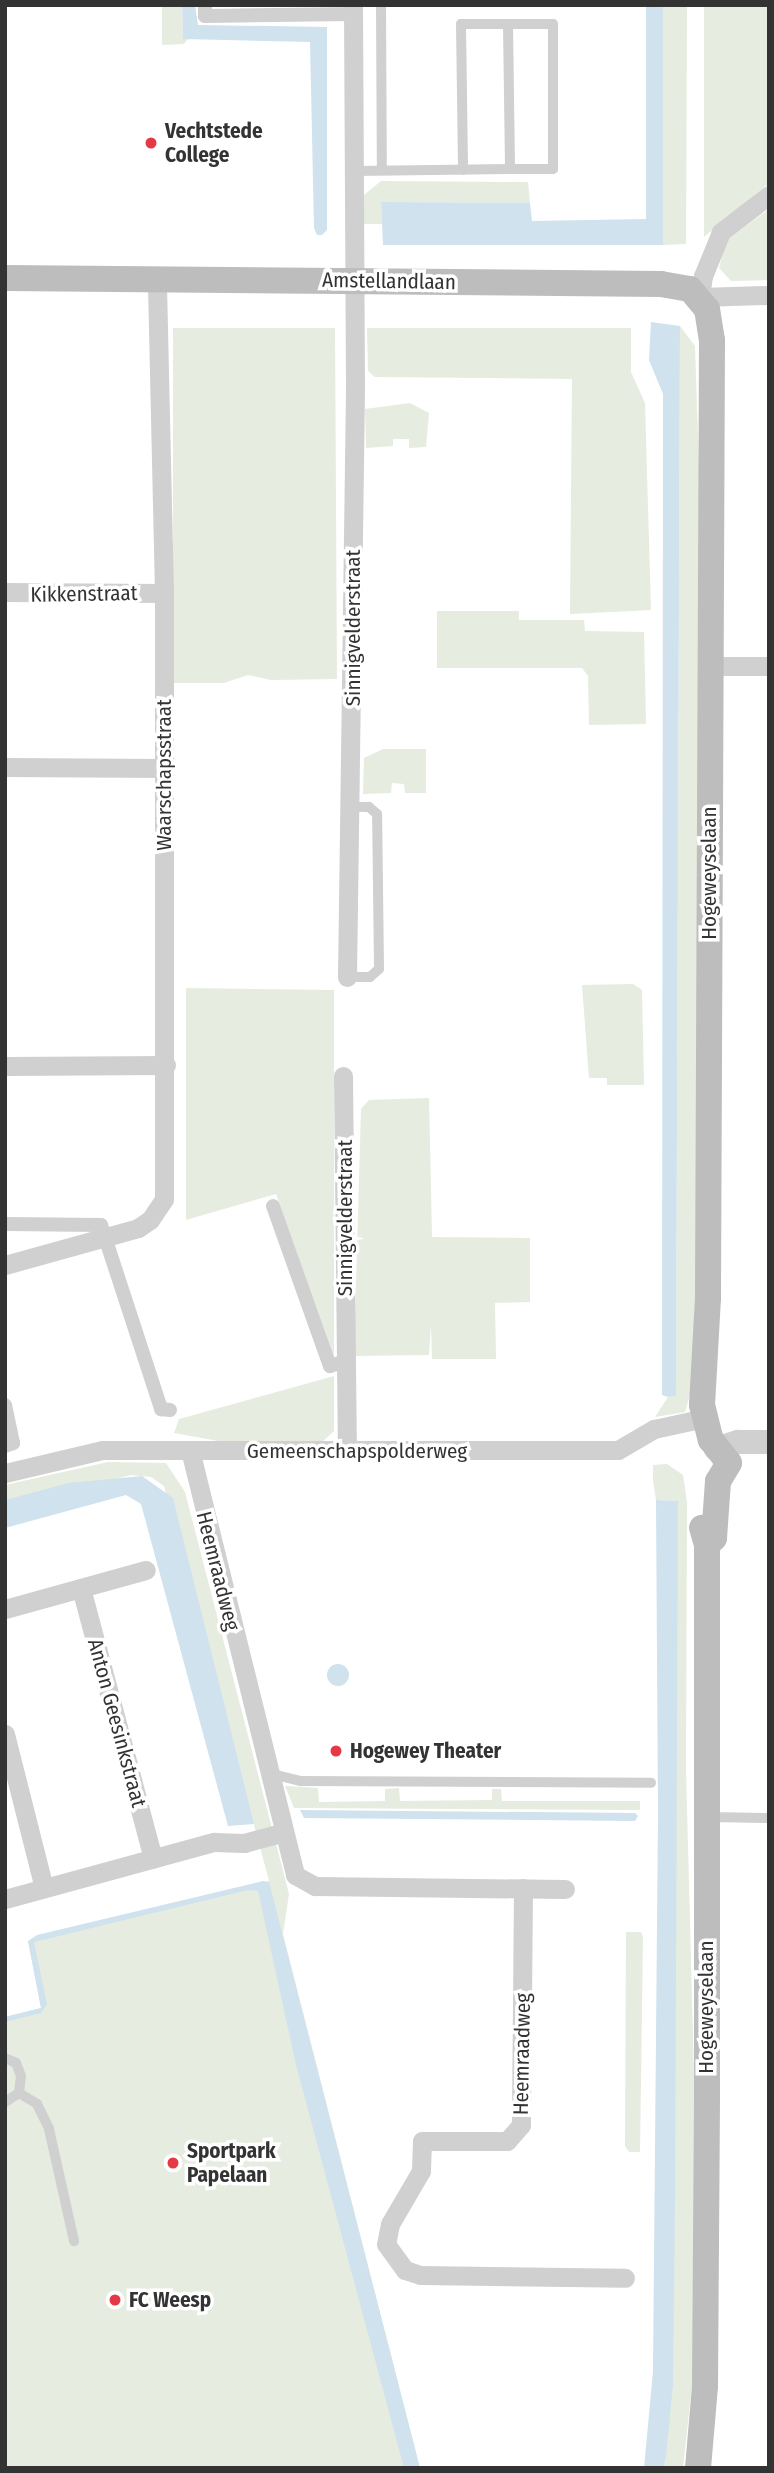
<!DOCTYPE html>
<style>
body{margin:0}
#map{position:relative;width:774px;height:2473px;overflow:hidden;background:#fff;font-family:"Fira Sans Condensed",sans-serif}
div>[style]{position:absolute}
.green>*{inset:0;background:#e6ecdf}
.water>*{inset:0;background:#cfe2ee}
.round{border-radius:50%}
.service>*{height:10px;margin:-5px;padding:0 5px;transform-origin:5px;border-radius:5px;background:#d0d0d0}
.pedestrian>*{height:14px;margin:-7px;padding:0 7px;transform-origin:7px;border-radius:7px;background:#d0d0d0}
.minor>*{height:19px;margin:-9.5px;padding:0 9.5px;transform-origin:9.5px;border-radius:9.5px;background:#d0d0d0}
.tertiary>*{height:24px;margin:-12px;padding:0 12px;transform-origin:12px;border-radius:12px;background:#d0d0d0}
.secondary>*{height:26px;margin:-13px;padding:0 13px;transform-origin:13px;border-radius:13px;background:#bdbdbd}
.dots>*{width:19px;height:19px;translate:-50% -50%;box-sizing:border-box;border:4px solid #fff;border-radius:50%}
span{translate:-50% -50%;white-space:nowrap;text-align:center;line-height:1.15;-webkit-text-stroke:7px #fff;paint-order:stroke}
.poi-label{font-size:21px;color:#333;font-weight:700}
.left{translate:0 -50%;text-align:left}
.street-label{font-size:21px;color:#333}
.frame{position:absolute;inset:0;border:7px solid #333;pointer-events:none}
</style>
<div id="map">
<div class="green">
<i style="clip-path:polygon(162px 5px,182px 5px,183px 38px,188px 39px,184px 44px,162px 45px)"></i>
<i style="clip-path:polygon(663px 5px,687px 5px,686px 244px,663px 245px)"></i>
<i style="clip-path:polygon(704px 5px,769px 5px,769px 183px,704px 237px)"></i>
<i style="clip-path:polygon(381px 181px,528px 182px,530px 203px,381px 202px,382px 224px,364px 224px,364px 195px)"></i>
<i style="clip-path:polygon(769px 209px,769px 280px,731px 281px,719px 268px,726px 241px)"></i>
<i style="clip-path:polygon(680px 326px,695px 346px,703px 590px,698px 1368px,685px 1412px,655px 1417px,668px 1397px,676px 1396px)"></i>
<i style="clip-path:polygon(173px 328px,335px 328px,337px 679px,271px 680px,248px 675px,224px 683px,173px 683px)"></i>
<i style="clip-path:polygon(367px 328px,631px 328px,631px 372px,645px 403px,651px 610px,570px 614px,572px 379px,375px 377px,368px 371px)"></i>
<i style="clip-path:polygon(410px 403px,429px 413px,426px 447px,409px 448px,409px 439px,393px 439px,393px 446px,366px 448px,365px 409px)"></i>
<i style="clip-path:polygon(437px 611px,519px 611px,519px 620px,584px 620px,585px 631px,644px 632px,646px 724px,589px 725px,588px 676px,582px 668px,437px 668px)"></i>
<i style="clip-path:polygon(383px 749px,426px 749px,426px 793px,405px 793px,404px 784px,392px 783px,391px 793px,363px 794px,364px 758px)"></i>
<i style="clip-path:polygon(633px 984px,642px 990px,644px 1085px,607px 1085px,607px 1078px,589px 1078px,582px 985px)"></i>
<i style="clip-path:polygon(186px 988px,334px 990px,334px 1356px,276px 1194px,186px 1220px)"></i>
<i style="clip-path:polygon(429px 1098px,432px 1237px,530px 1238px,530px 1302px,495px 1303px,496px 1359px,432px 1359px,431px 1324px,429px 1355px,354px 1356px,361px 1109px,369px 1100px)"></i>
<i style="clip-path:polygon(334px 1376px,334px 1431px,322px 1442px,224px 1442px,174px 1433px,179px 1419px)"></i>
<i style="clip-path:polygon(108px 1462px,166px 1463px,185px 1492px,289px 1894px,283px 1934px,420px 2468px,5px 2468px,5px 2017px,41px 2008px,28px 1941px,269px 1881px,164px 1486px,151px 1477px,131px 1475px,5px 1507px,5px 1485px)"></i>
<i style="clip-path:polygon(667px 1464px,683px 1475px,687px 1502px,686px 1770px,695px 2113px,694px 2367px,683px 2468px,663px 2468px,678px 1501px,656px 1500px,653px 1480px,653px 1465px)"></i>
<i style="clip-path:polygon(285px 1786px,318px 1788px,319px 1802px,385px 1801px,385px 1789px,399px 1788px,400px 1801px,492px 1800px,492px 1789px,501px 1789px,502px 1801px,640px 1801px,640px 1810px,294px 1808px)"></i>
<i style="clip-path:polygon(626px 1932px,641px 1932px,643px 1937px,640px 2152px,629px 2152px,625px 2146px)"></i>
</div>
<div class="water">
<i style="clip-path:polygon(182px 5px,195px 5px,198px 25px,327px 27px,327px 230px,322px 235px,317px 235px,314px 228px,310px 42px,183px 39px)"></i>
<i style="clip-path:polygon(646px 5px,663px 5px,663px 245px,383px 245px,381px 202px,530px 203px,532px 221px,646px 219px)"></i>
<i style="clip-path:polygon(651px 322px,680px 326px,676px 1396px,668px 1397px,662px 1395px,663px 394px,649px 360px)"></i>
<i style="clip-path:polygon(142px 1476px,173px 1498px,254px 1824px,228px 1826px,141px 1504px,126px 1495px,5px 1528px,5px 1500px,69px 1483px)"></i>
<i style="clip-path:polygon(656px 1500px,678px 1501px,675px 2204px,673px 2385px,666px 2456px,663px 2468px,644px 2468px,653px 2371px,658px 1814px)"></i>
<i class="round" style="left:327px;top:1664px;width:22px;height:22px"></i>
<i style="clip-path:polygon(300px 1810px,635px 1813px,638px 1816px,635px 1821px,304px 1818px)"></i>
<i style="clip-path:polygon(263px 1881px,269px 1882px,420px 2468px,404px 2468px,296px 2065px,258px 1891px,248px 1890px,34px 1942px,47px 2004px,41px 2013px,5px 2022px,5px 2017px,41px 2008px,28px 1941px,37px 1935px)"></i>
</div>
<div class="service">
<i style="left:381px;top:5px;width:165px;rotate:89.7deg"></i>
<i style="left:508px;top:24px;width:145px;rotate:89.2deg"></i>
<i style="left:355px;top:171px;width:155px;rotate:-0.7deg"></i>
<i style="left:510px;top:169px;width:43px"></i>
<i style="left:553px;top:169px;width:145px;rotate:-90deg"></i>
<i style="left:553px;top:24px;width:92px;rotate:180deg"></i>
<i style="left:461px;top:24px;width:146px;rotate:89.2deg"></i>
<i style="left:347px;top:977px;width:23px"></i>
<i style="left:370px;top:977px;width:12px;rotate:-42deg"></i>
<i style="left:379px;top:969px;width:155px;rotate:-90.7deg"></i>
<i style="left:377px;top:814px;width:11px;rotate:-139deg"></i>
<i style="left:369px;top:807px;width:18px;rotate:180deg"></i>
<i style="left:268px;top:1773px;width:34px;rotate:14deg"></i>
<i style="left:301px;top:1781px;width:350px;rotate:0.3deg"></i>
<i style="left:710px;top:1817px;width:59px;rotate:1deg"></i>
<i style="left:5px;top:2058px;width:12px;rotate:24deg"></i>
<i style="left:16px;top:2063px;width:14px;rotate:69deg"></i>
<i style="left:21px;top:2076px;width:17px;rotate:97deg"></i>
<i style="left:19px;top:2093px;width:17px;rotate:147deg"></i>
<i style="left:19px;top:2093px;width:21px;rotate:31deg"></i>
<i style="left:37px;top:2104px;width:28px;rotate:64deg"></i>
<i style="left:49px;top:2129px;width:115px;rotate:77.4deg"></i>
</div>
<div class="pedestrian">
<i style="left:205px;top:5px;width:11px;rotate:90deg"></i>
<i style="left:205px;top:16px;width:148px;rotate:-0.8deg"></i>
<i style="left:273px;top:1206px;width:170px;rotate:70.4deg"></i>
<i style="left:330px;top:1366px;width:17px;rotate:-17deg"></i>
<i style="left:5px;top:1224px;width:96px;rotate:0.6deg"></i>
<i style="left:101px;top:1225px;width:194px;rotate:71.9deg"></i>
<i style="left:161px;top:1409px;width:9px;rotate:6deg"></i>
<i style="left:5px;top:1405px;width:39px;rotate:78deg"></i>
<i style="left:13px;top:1443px;width:9px;rotate:159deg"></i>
</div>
<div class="minor">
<i style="left:769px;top:195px;width:61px;rotate:142.4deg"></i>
<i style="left:721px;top:232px;width:48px;rotate:112.2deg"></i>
<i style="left:703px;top:276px;width:21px;rotate:98deg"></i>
<i style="left:700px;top:297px;width:69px;rotate:-1.7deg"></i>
<i style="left:5px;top:592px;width:159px;rotate:0.4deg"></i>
<i style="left:709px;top:666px;width:60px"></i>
<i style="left:5px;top:767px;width:158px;rotate:0.4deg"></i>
<i style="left:347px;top:977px;width:589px;rotate:-89.22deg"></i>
<i style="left:355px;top:388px;width:383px;rotate:-90.3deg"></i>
<i style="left:5px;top:1066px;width:161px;rotate:-0.4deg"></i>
<i style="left:343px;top:1076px;width:375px;rotate:89.4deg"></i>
<i style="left:5px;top:1265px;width:138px;rotate:-15.5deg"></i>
<i style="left:138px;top:1228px;width:14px;rotate:-34deg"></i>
<i style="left:150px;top:1220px;width:25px;rotate:-56deg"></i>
<i style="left:164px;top:1199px;width:606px;rotate:-90deg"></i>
<i style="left:164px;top:593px;width:315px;rotate:-91.3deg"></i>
<i style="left:190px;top:1450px;width:438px;rotate:76.1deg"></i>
<i style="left:295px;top:1875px;width:23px;rotate:29deg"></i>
<i style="left:315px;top:1886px;width:250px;rotate:0.7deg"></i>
<i style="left:5px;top:1473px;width:100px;rotate:-13.3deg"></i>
<i style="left:102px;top:1450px;width:516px"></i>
<i style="left:618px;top:1450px;width:42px;rotate:-30.3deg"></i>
<i style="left:654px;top:1429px;width:52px;rotate:-12.2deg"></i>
<i style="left:81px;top:1588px;width:280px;rotate:75.1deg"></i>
<i style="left:5px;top:1609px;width:146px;rotate:-15.5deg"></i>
<i style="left:5px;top:1734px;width:159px;rotate:75.8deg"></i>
<i style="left:523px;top:1888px;width:237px;rotate:90.5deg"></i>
<i style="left:521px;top:2125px;width:21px;rotate:131deg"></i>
<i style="left:507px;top:2141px;width:85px;rotate:180deg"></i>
<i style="left:422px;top:2141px;width:30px;rotate:92deg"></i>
<i style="left:421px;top:2171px;width:61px;rotate:120.3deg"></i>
<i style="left:390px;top:2224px;width:20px;rotate:101deg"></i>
<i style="left:386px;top:2244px;width:32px;rotate:54deg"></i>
<i style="left:405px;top:2270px;width:16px;rotate:18deg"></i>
<i style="left:420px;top:2275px;width:205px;rotate:0.8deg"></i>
<i style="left:5px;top:1899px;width:217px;rotate:-15.3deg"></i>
<i style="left:214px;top:1842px;width:30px;rotate:2deg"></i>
<i style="left:244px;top:1843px;width:39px;rotate:-15deg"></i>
</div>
<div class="tertiary">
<i style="left:716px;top:1449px;width:23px;rotate:-18deg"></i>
<i style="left:738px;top:1442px;width:31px"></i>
</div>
<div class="secondary">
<i style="left:5px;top:278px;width:656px;rotate:0.52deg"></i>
<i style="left:661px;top:284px;width:29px;rotate:10deg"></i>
<i style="left:690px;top:289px;width:26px;rotate:50deg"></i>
<i style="left:707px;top:309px;width:31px;rotate:81deg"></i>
<i style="left:712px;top:340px;width:958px;rotate:90.24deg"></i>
<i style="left:708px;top:1298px;width:107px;rotate:93.2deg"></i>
<i style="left:702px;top:1405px;width:36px;rotate:76deg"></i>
<i style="left:711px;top:1440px;width:29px;rotate:52deg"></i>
<i style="left:729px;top:1463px;width:21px;rotate:121deg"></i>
<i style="left:718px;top:1481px;width:57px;rotate:94deg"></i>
<i style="left:714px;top:1538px;width:10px;rotate:135deg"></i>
<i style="left:698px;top:2468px;width:82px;rotate:-85.1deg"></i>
<i style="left:705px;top:2386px;width:287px;rotate:-89.6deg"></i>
<i style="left:707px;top:2099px;width:554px;rotate:-90deg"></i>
<i style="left:707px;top:1545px;width:18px;rotate:-106deg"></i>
</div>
<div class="dots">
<i style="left:151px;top:143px;background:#e63946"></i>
<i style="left:336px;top:1751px;background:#e63946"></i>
<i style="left:173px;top:2163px;background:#e63946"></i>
<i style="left:115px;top:2300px;background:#e63946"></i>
</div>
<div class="poi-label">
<span class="left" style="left:165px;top:143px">Vechtstede<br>College</span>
<span class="left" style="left:350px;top:1751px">Hogewey Theater</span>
<span class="left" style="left:187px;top:2163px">Sportpark<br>Papelaan</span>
<span class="left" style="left:129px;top:2300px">FC Weesp</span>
</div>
<div class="street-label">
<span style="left:389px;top:281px;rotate:1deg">Amstellandlaan</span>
<span style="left:84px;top:594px;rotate:-1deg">Kikkenstraat</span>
<span style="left:353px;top:628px;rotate:-90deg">Sinnigvelderstraat</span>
<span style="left:164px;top:775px;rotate:-90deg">Waarschapsstraat</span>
<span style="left:709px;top:873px;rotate:-90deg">Hogeweyselaan</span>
<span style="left:345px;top:1218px;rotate:-90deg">Sinnigvelderstraat</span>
<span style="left:357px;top:1451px">Gemeenschapspolderweg</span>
<span style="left:218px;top:1571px;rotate:76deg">Heemraadweg</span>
<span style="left:117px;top:1723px;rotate:75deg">Anton Geesinkstraat</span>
<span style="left:706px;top:2007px;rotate:-90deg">Hogeweyselaan</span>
<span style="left:522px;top:2054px;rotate:-89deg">Heemraadweg</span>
</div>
<div class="frame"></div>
</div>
